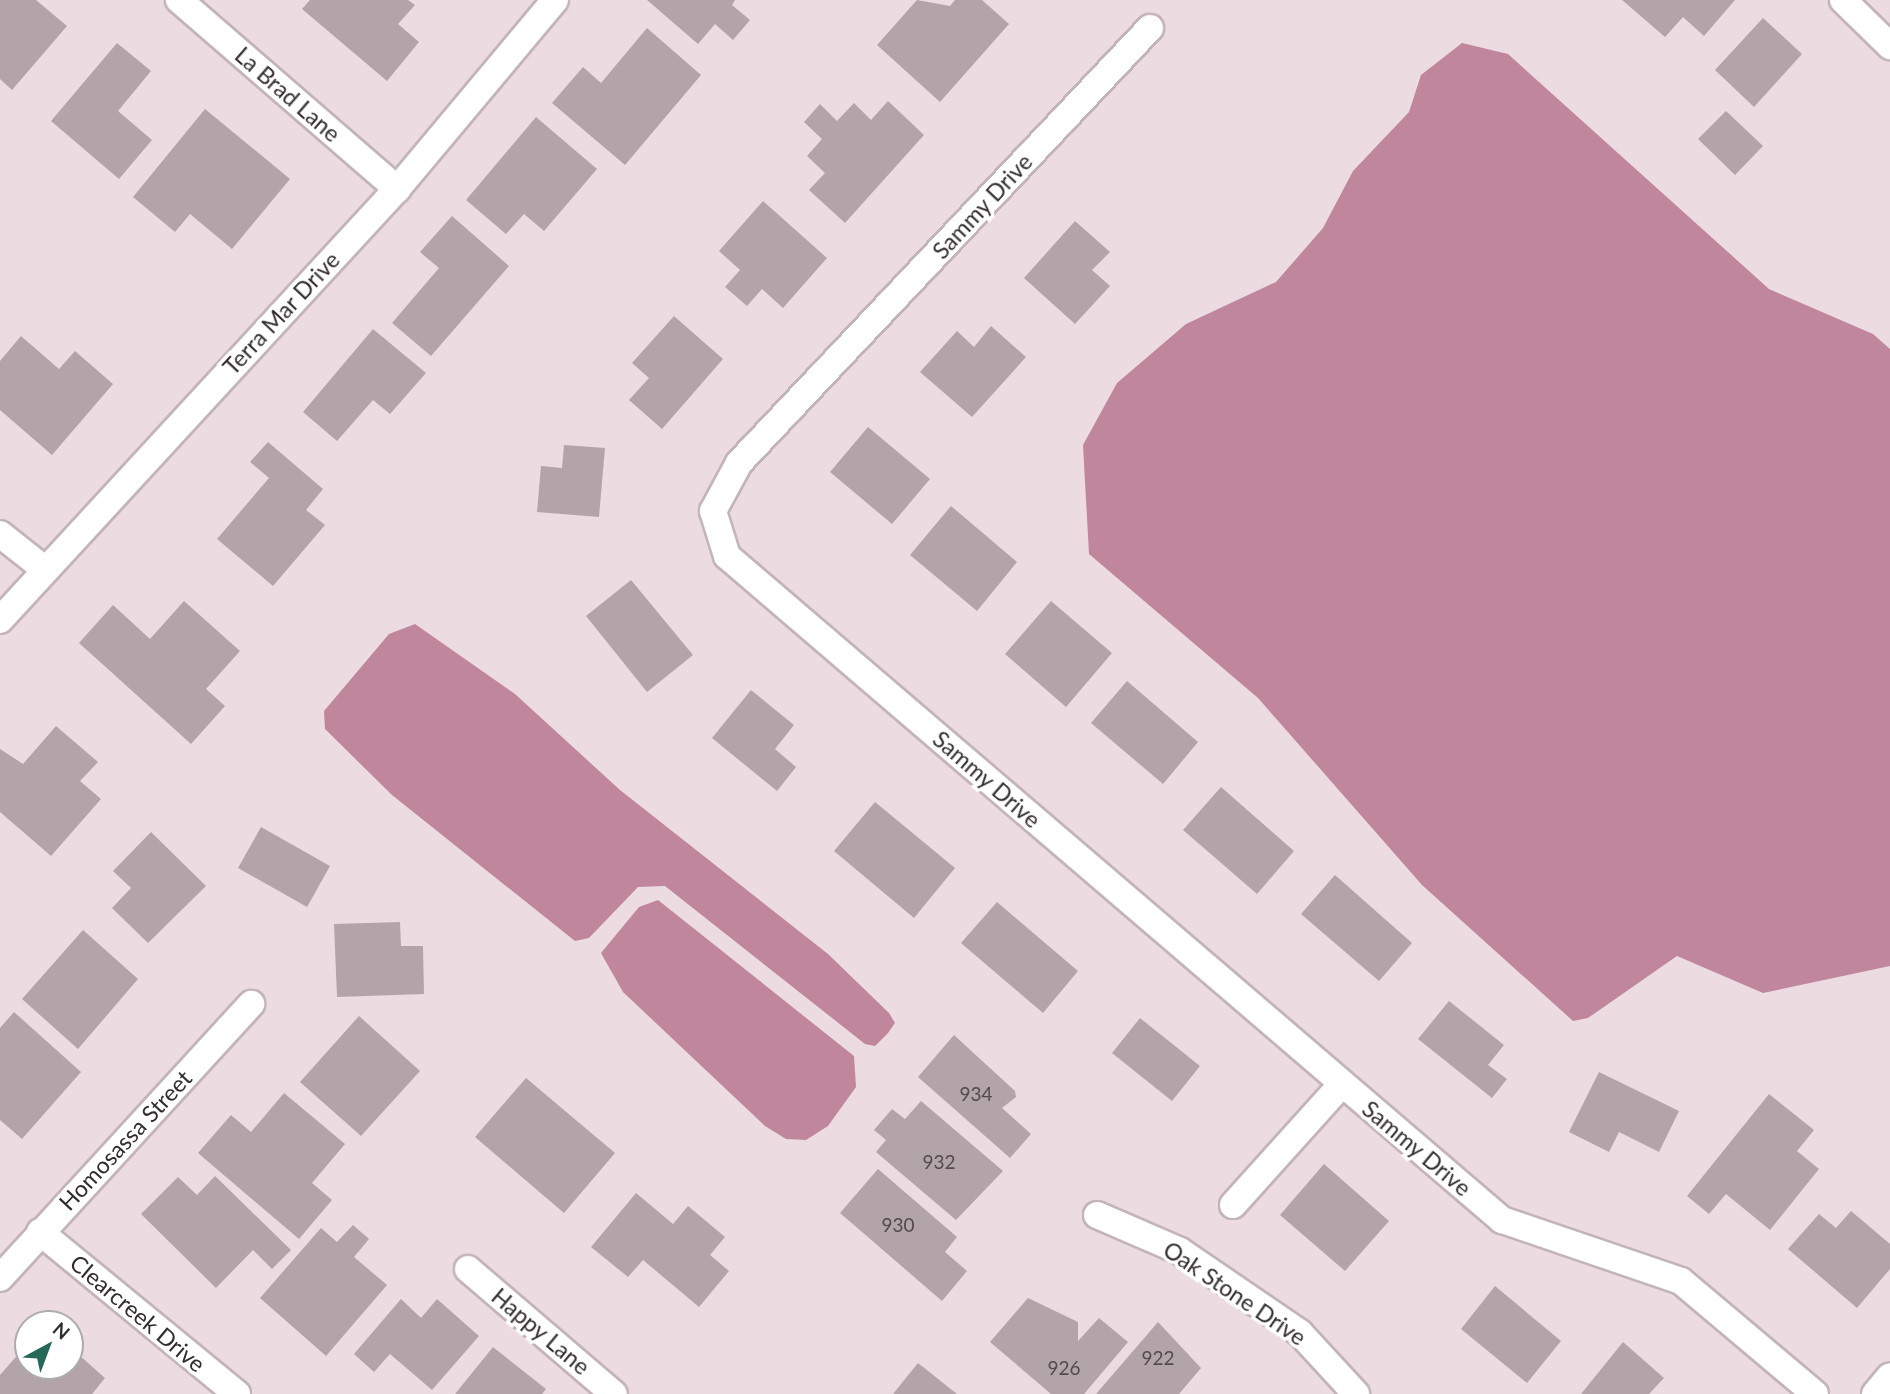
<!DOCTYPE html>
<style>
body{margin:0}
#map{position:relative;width:1890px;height:1394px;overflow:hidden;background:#ecdce1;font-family:Lato,sans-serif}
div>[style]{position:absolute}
.water>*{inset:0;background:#c0869c}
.building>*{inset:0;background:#b3a4a9}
.roads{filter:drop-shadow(2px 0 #c3b4b9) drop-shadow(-2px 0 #c3b4b9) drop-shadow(0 2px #c3b4b9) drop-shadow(0 -2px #c3b4b9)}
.minor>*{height:26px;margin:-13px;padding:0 13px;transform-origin:13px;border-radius:13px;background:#fff}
span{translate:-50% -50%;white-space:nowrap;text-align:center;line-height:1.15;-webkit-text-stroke:7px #fff;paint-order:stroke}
.number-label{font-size:19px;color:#524a4d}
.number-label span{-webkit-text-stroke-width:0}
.street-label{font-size:23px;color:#322c2e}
.north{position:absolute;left:14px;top:1310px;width:70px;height:70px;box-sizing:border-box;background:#fff;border:2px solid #adabab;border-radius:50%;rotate:41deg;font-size:19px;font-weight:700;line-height:28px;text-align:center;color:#322c2e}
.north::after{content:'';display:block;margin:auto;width:24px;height:32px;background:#266959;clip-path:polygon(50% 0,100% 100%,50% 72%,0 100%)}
</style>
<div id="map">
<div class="water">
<i style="clip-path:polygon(1462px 43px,1508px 54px,1769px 289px,1873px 334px,1890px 349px,1890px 966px,1763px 993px,1677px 956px,1588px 1018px,1573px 1021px,1422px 885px,1258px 698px,1089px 554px,1083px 445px,1117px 383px,1186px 324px,1276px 282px,1323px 228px,1353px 171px,1409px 112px,1421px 75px)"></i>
<i style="clip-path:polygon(415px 624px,515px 694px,620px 790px,828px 954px,889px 1013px,895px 1023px,888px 1033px,875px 1046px,865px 1044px,665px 886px,638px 887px,589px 938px,575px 941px,392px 795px,325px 729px,324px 711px,389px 634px)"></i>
<i style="clip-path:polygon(658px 900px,854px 1056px,856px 1087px,828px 1126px,806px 1140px,786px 1139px,765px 1126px,623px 992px,601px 953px,639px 907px)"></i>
</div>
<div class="building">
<i style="clip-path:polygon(0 0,36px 0,67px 26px,12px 90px,0 79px)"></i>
<i style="clip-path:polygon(310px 0,408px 0,415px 5px,398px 24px,419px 42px,387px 81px,302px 9px)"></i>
<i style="clip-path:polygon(647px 0,735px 0,732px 5px,750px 20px,733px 40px,715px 24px,698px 44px)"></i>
<i style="clip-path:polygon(917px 0,950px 6px,955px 0,982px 0,1009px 24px,940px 102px,877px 45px)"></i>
<i style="clip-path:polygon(1622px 0,1735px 0,1704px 36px,1683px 17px,1665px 37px)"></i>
<i style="clip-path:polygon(1763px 18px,1802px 54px,1754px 107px,1715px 70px)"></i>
<i style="clip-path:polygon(647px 28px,701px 75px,625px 165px,552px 103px,583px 67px,601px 83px)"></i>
<i style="clip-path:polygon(117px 43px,151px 71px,118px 111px,152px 140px,119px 179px,51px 121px)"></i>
<i style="clip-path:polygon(888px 101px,924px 135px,845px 223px,809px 190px,825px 173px,807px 156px,822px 139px,804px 122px,820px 104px,837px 121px,854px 103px,871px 120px)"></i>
<i style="clip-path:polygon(205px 109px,290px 179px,232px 249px,190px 214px,175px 232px,133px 197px)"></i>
<i style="clip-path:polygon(1726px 111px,1763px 146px,1735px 175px,1698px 139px)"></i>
<i style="clip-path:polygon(536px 117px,597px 169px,544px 231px,524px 214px,506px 234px,466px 200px)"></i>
<i style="clip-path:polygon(763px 201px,827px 258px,783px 308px,762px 289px,747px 306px,725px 287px,740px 270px,719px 251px)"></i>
<i style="clip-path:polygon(452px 216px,509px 266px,431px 356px,392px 323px,439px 268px,420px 252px)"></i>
<i style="clip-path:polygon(1075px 221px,1110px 252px,1092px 270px,1110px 286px,1075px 324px,1024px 278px)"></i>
<i style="clip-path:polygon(674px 316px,723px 359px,662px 429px,629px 400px,649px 378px,632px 363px)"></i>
<i style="clip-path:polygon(991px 326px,1026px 357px,972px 417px,920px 372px,957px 331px,974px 347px)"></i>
<i style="clip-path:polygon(373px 329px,426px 373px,390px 414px,373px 400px,337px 441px,303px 412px)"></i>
<i style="clip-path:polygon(21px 336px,59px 369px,75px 351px,113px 384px,52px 455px,0 410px,0 361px)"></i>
<i style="clip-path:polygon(868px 427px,930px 479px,892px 524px,830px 472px)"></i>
<i style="clip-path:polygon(268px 442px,323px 489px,306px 510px,325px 525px,273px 586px,217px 539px,269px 478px,250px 462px)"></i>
<i style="clip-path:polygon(564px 445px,605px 448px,599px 517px,537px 512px,541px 466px,562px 468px)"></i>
<i style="clip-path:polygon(951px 506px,1017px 562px,977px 611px,910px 555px)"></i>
<i style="clip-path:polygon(631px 580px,693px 655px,647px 692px,586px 616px)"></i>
<i style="clip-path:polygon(184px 601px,240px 651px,206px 689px,225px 706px,191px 744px,79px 643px,113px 605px,150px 639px)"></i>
<i style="clip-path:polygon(1051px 601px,1112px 653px,1066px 707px,1005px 654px)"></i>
<i style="clip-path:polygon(1127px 681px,1198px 742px,1163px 784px,1091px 723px)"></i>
<i style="clip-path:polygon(751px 690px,794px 725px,775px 749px,796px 767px,777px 791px,712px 738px)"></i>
<i style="clip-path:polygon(56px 726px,98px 762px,80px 781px,101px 799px,51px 856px,0 812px,0 749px,23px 764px)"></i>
<i style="clip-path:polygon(1221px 787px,1294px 851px,1257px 894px,1183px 830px)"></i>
<i style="clip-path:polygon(875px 802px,955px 868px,914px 918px,834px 851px)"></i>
<i style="clip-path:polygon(261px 827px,330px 866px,307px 907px,238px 868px)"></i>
<i style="clip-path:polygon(151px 832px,206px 886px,148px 943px,112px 908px,131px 888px,113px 871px)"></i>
<i style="clip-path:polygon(1335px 875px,1412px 943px,1379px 981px,1301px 914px)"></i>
<i style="clip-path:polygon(997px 902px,1078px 971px,1043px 1013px,961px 943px)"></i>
<i style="clip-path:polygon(400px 922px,401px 946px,423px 946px,424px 994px,337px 997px,334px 924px)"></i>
<i style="clip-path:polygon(83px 930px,138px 979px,78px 1049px,22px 999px)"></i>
<i style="clip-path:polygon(1449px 1001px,1504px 1045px,1488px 1065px,1507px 1079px,1492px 1098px,1418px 1039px)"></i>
<i style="clip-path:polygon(14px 1012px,81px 1072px,22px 1139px,0 1120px,0 1028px)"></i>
<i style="clip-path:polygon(359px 1016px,420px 1071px,361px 1136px,300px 1082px)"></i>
<i style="clip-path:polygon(1140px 1018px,1200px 1066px,1172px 1101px,1112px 1053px)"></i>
<i style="clip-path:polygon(954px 1035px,1015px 1091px,1016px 1097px,1002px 1108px,1031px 1134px,1010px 1158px,918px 1077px)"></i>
<i style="clip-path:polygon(1599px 1072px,1679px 1111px,1659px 1152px,1619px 1132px,1609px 1152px,1569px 1132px)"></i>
<i style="clip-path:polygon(526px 1078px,615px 1153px,564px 1213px,475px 1137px)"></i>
<i style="clip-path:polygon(284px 1093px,345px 1144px,312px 1183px,332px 1200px,299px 1239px,198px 1153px,231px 1115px,251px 1132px)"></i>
<i style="clip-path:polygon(1769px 1094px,1814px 1130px,1797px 1151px,1819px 1169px,1770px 1230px,1726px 1194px,1709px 1214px,1687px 1196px)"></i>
<i style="clip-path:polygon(921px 1101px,1003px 1171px,956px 1220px,876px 1152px,886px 1140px,874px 1130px,892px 1109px,905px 1119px)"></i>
<i style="clip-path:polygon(1324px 1164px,1389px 1221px,1345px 1271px,1280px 1215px)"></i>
<i style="clip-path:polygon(878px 1169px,957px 1237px,945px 1252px,967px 1271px,942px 1301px,840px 1213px)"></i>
<i style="clip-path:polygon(215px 1176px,291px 1250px,272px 1269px,253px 1250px,216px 1288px,141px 1214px,178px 1177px,197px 1195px)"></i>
<i style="clip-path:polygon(636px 1193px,673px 1224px,688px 1206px,725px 1237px,710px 1255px,729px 1271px,699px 1307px,643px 1260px,628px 1277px,591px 1247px)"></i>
<i style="clip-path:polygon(1851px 1211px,1890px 1244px,1890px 1269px,1857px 1308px,1788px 1249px,1819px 1214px,1836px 1228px)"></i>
<i style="clip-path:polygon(353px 1225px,369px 1239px,354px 1257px,387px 1285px,326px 1356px,260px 1298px,321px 1228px,337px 1242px)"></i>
<i style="clip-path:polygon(1495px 1286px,1561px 1341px,1527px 1383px,1461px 1329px)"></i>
<i style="clip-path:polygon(1028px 1298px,1078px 1322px,1078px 1341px,1099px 1318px,1128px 1342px,1084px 1394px,1051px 1394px,990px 1342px)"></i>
<i style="clip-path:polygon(401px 1299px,421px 1318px,437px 1299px,479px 1336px,432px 1390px,390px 1354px,374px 1372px,354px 1354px)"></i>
<i style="clip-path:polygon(1158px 1322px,1201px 1368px,1179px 1394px,1096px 1394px)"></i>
<i style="clip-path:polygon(1623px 1342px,1664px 1378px,1649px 1394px,1581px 1394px)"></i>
<i style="clip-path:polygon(28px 1343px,28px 1366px,70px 1366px,70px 1347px,105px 1378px,92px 1394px,0 1394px,0 1375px)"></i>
<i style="clip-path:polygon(493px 1347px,546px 1389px,542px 1394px,455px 1394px)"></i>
<i style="clip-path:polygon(918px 1363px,957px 1394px,893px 1394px)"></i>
</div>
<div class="roads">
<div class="minor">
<i style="left:179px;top:0;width:289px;rotate:40.9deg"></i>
<i style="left:1843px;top:0;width:66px;rotate:44.4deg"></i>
<i style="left:1150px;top:28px;width:598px;rotate:133.38deg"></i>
<i style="left:739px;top:463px;width:55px;rotate:118.4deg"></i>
<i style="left:713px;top:511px;width:47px;rotate:72.7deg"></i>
<i style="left:727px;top:556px;width:1021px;rotate:40.59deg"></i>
<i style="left:1502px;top:1220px;width:189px;rotate:18.8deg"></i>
<i style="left:1681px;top:1281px;width:175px;rotate:40.1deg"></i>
<i style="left:0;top:534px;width:55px;rotate:38.3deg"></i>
<i style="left:0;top:620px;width:586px;rotate:-47.35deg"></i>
<i style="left:397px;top:189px;width:246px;rotate:-50.1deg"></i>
<i style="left:1233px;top:1205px;width:163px;rotate:-48deg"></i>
<i style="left:1097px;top:1215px;width:90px;rotate:23.4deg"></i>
<i style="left:1180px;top:1251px;width:145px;rotate:34.3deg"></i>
<i style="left:1300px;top:1333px;width:83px;rotate:47.4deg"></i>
<i style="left:40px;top:1232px;width:255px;rotate:39.4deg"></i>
<i style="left:468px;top:1269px;width:192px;rotate:40.6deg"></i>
<i style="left:0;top:1278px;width:372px;rotate:-47.5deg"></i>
<i style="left:1875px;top:1394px;width:23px;rotate:-50deg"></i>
</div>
</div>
<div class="number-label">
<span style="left:976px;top:1094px">934</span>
<span style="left:939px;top:1162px">932</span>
<span style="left:898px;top:1225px">930</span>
<span style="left:1158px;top:1358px">922</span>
<span style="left:1064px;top:1368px">926</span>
</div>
<div class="street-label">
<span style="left:288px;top:94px;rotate:41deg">La Brad Lane</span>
<span style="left:982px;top:206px;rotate:-47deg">Sammy Drive</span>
<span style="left:281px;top:313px;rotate:-47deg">Terra Mar Drive</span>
<span style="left:987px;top:779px;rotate:41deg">Sammy Drive</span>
<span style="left:125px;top:1140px;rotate:-47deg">Homosassa Street</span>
<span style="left:1417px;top:1148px;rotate:40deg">Sammy Drive</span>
<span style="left:1235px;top:1293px;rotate:34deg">Oak Stone Drive</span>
<span style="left:138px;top:1313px;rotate:40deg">Clearcreek Drive</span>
<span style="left:541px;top:1331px;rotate:40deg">Happy Lane</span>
</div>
<div class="north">N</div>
</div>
